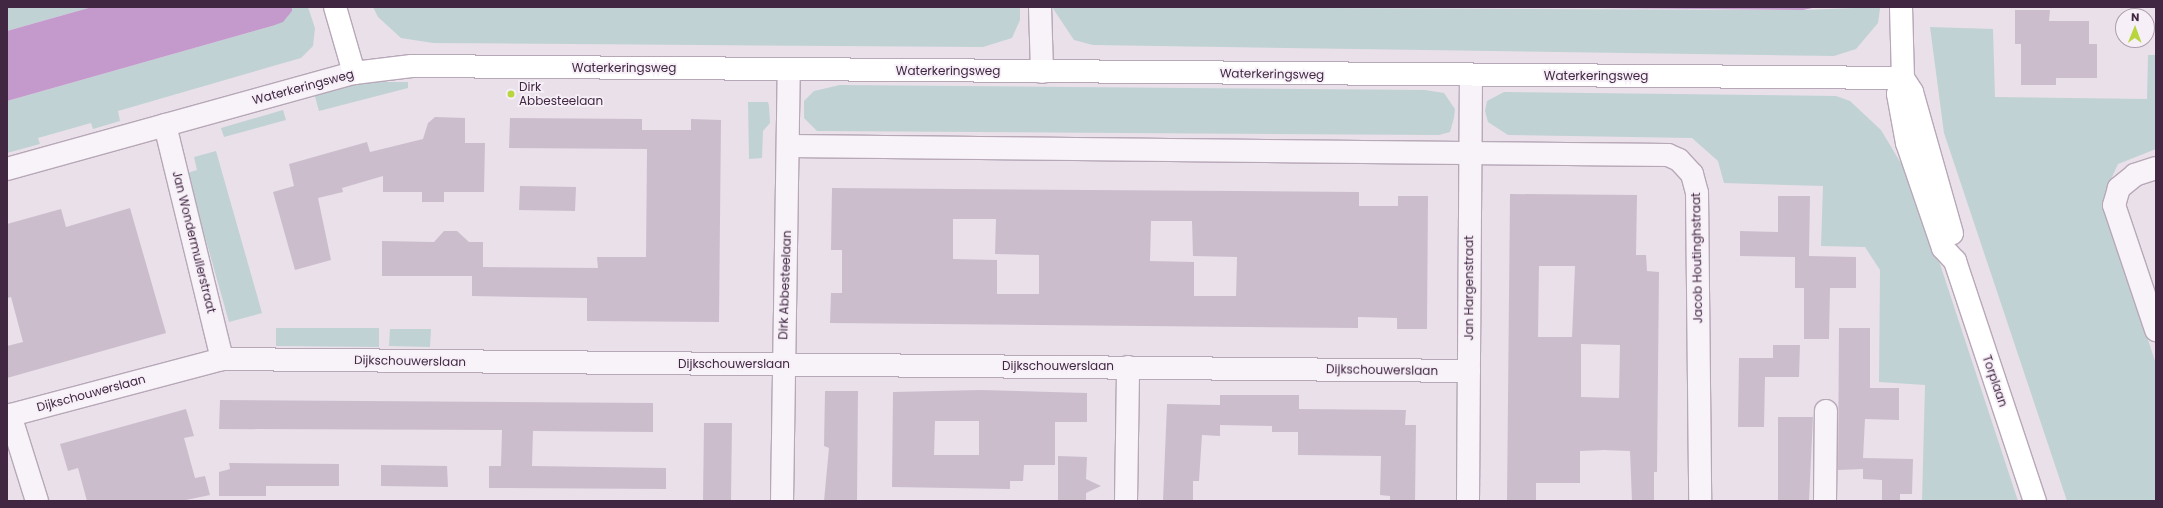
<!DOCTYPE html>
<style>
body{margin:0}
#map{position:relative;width:2163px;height:508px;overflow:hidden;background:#e9e0ea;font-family:Poppins,sans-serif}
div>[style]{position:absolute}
.green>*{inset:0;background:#c0d2d4}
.water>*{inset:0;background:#c499cc}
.building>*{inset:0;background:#ccbdcd}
.roads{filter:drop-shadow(1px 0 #b7a8b8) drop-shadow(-1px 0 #b7a8b8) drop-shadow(0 1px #b7a8b8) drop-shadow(0 -1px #b7a8b8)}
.street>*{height:22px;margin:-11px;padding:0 11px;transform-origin:11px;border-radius:11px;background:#f8f3f8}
.secondary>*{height:22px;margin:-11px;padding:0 11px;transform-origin:11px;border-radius:11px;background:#fff}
.dots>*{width:11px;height:11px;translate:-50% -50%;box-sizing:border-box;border:2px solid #f6eff7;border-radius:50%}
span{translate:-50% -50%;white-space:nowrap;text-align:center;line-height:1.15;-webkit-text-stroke:3.5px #f6eff7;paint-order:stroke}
.street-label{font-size:12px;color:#412742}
.poi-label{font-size:12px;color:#412742}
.left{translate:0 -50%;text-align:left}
.frame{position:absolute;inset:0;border:8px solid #412742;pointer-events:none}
.north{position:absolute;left:2115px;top:8px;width:40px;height:40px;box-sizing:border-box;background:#f6eff7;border:1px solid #ae9faf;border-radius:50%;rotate:1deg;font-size:11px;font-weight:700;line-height:16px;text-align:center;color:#412742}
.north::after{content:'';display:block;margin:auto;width:14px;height:18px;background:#b8d53e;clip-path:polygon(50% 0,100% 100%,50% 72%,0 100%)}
</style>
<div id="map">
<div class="green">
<i style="clip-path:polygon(7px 7px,92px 7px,7px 31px)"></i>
<i style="clip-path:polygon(292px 7px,308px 7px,315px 28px,313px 46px,301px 58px,118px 111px,120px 121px,93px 129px,91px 123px,38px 138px,40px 144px,7px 153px,7px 101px,272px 26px,292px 11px)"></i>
<i style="clip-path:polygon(373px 7px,1020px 7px,1020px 20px,1012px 38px,983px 47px,433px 43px,401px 38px,378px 17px)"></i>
<i style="clip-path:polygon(1052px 7px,1803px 10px,1880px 7px,1880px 9px,1878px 23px,1856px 49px,1834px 56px,1093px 45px,1074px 40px)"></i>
<i style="clip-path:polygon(1930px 27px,1993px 29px,1995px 97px,2147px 99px,2148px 55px,2156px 55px,2156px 149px,2118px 164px,2105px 192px,2104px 207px,2156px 364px,2156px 501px,2067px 501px,1944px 133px)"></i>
<i style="clip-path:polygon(366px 82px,408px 82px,408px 88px,319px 111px,314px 93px)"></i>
<i style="clip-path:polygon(840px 85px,1425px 90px,1444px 93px,1455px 109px,1454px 118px,1450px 132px,1439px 135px,817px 131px,804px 118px,804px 101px,814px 91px)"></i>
<i style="clip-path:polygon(1504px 92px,1836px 96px,1850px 101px,1881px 130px,1914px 185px,2018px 501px,1922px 501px,1925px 385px,1879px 382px,1880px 270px,1865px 247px,1821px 246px,1823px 186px,1724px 183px,1718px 161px,1692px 138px,1508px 135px,1488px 122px,1485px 111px,1487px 101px)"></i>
<i style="clip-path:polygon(748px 102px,768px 102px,769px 106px,770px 123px,763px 131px,762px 158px,749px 159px)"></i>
<i style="clip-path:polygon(283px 110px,286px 120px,224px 137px,221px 128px)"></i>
<i style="clip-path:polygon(216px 151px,262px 313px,229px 322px,187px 173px,197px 170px,194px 157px)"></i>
<i style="clip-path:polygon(276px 328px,379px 328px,379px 347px,276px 346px)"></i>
<i style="clip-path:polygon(390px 329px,431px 329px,430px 347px,389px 346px)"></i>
</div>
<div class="water">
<i style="clip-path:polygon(92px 7px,292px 7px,292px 11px,283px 22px,272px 26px,7px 101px,7px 31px)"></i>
<i style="clip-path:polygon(1498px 7px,1817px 7px,1803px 10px)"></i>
</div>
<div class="building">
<i style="clip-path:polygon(2015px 10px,2050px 10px,2049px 21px,2089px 21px,2089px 44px,2097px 44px,2097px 78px,2056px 78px,2056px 85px,2021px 85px,2021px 44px,2015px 44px)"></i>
<i style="clip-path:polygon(435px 117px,465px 118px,465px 143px,485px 143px,484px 192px,444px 192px,444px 202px,422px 202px,422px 192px,383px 192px,383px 176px,342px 188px,343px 192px,318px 198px,331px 260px,295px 270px,273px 192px,294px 186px,289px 164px,367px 142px,370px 152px,423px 139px,428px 123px)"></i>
<i style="clip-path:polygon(510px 118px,642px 119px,642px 130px,691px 130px,691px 119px,721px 120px,719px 322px,587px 321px,587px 298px,472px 296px,472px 276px,382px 276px,382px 241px,434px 242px,444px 231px,457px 231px,469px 242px,483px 242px,483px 267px,598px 268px,597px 257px,646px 257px,647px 149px,509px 148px)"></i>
<i style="clip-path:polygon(520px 186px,576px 187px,575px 211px,519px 210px)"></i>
<i style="clip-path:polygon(evenodd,832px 188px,1359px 192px,1359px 206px,1398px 206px,1398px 196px,1428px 196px,1427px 329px,1397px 329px,1397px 318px,1358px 317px,1358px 328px,830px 323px,831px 293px,842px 293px,842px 250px,831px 250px,832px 188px,953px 219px,996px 219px,995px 254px,1039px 255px,1039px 294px,997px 294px,997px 260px,953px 259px,953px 219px,832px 188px,1151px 221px,1192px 221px,1193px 256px,1237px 257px,1236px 296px,1194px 296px,1194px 262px,1150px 261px,1151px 221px)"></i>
<i style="clip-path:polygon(evenodd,1510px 194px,1637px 195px,1636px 255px,1646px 255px,1647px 271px,1659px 272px,1657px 472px,1654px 472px,1654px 501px,1632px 501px,1630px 451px,1604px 450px,1580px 451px,1580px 483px,1536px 483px,1536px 501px,1507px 501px,1510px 194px,1539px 266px,1575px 266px,1572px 337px,1538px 337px,1539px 266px,1510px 194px,1581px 344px,1620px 345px,1619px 398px,1581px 397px,1581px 344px)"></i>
<i style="clip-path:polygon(1778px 196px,1810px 196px,1809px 256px,1856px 257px,1856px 288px,1830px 288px,1829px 339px,1804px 339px,1804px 288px,1795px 288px,1795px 257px,1740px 256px,1740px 231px,1778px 232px)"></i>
<i style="clip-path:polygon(130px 208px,166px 333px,7px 378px,7px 346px,23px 342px,11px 297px,7px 298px,7px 224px,61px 209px,66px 227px)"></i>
<i style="clip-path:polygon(1839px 328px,1870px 328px,1870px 388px,1899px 388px,1899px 420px,1865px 419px,1863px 458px,1913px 459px,1912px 494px,1900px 494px,1900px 501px,1882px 501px,1882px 480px,1863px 479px,1863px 469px,1838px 470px)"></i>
<i style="clip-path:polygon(1773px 345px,1800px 345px,1799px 377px,1765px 377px,1764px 427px,1738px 427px,1739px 358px,1773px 358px)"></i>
<i style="clip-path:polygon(evenodd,981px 390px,1087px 393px,1087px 422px,1055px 422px,1055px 465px,1024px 465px,1023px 481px,1010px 481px,1010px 489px,892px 487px,893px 392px,981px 390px,935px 421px,979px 421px,979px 455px,934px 455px,935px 421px)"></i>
<i style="clip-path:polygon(825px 391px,858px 391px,857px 501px,824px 501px,829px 448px,824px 446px)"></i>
<i style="clip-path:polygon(1220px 395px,1299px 395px,1299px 409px,1406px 410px,1405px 425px,1416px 425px,1415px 501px,1390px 501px,1390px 496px,1380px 495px,1381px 456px,1298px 455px,1298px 432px,1272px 432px,1272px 426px,1220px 425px,1220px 436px,1202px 435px,1199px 481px,1193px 481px,1193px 501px,1163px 501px,1167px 404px,1220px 405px)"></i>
<i style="clip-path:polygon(220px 400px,653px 403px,653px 432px,533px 431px,532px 466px,666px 468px,666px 489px,489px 488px,489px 466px,501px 466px,502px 430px,219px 429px)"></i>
<i style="clip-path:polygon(186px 409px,194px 436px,184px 438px,195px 478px,205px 476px,210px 495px,181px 501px,87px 501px,78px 468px,68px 471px,60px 444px)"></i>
<i style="clip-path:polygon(1778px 417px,1813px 417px,1809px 501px,1778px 501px)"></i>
<i style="clip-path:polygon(704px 423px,732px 423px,731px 501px,703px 501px)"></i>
<i style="clip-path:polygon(1058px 456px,1087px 457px,1086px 479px,1101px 486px,1086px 493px,1086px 501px,1058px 501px)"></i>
<i style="clip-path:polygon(229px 463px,339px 464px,339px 486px,266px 486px,266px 496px,219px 496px,219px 472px,230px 469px)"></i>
<i style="clip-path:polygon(381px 465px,447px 466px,448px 487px,381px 486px)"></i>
</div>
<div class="roads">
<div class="street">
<i style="left:1040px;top:7px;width:65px;rotate:88.2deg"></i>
<i style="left:165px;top:125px;width:241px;rotate:76.3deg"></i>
<i style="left:789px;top:146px;width:879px;rotate:0.59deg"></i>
<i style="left:1668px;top:155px;width:12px;rotate:24deg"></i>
<i style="left:1679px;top:160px;width:19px;rotate:47deg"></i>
<i style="left:1692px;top:174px;width:20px;rotate:75deg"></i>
<i style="left:1697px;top:193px;width:308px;rotate:89.4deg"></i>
<i style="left:2156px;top:168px;width:22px;rotate:162deg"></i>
<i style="left:2135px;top:175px;width:21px;rotate:141deg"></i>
<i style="left:2119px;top:188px;width:18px;rotate:106deg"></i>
<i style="left:2114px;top:205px;width:132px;rotate:71.4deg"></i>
<i style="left:7px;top:169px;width:360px;rotate:-15.5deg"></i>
<i style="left:10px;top:415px;width:90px;rotate:72.6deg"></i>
<i style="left:7px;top:416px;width:222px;rotate:-14.8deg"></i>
<i style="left:222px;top:359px;width:1247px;rotate:0.55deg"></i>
<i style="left:782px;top:501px;width:432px;rotate:-89.1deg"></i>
<i style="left:1126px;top:501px;width:134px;rotate:-89.1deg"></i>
<i style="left:1468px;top:501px;width:425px;rotate:-89.6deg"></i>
<i style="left:1825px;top:501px;width:90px;rotate:-89.4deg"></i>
</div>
<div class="secondary">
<i style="left:335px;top:7px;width:69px;rotate:73.9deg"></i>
<i style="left:354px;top:73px;width:58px;rotate:-6.9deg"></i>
<i style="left:412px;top:66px;width:1491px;rotate:0.46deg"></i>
<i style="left:1901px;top:7px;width:71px;rotate:88.4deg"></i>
<i style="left:1903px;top:78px;width:17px;rotate:107deg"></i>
<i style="left:1898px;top:94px;width:50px;rotate:79.6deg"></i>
<i style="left:1907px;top:143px;width:111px;rotate:71.1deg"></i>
<i style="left:1943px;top:248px;width:18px;rotate:47deg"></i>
<i style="left:1955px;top:261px;width:253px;rotate:71.6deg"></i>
<i style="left:1903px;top:78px;width:17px;rotate:57deg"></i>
<i style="left:1912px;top:92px;width:147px;rotate:74.2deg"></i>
</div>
</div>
<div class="dots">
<i style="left:511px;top:94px;background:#b8d53e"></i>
</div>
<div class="street-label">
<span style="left:624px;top:68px">Waterkeringsweg</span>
<span style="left:948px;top:71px">Waterkeringsweg</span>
<span style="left:1272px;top:74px;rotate:1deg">Waterkeringsweg</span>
<span style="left:1596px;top:76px">Waterkeringsweg</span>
<span style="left:303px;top:87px;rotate:-15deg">Waterkeringsweg</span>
<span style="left:194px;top:242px;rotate:76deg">Jan Wondermullerstraat</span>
<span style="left:1697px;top:258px;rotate:-91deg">Jacob Houtinghstraat</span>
<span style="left:785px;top:285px;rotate:-88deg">Dirk Abbesteelaan</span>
<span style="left:1469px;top:288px;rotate:-90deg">Jan Hargenstraat</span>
<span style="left:410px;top:361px;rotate:1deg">Dijkschouwerslaan</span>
<span style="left:734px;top:364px">Dijkschouwerslaan</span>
<span style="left:1058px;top:366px">Dijkschouwerslaan</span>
<span style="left:1382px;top:370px;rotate:1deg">Dijkschouwerslaan</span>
<span style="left:1995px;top:381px;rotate:71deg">Torplaan</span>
<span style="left:91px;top:393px;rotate:-15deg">Dijkschouwerslaan</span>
</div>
<div class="poi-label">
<span class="left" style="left:519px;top:94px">Dirk<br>Abbesteelaan</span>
</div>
<div class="frame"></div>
<div class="north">N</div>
</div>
